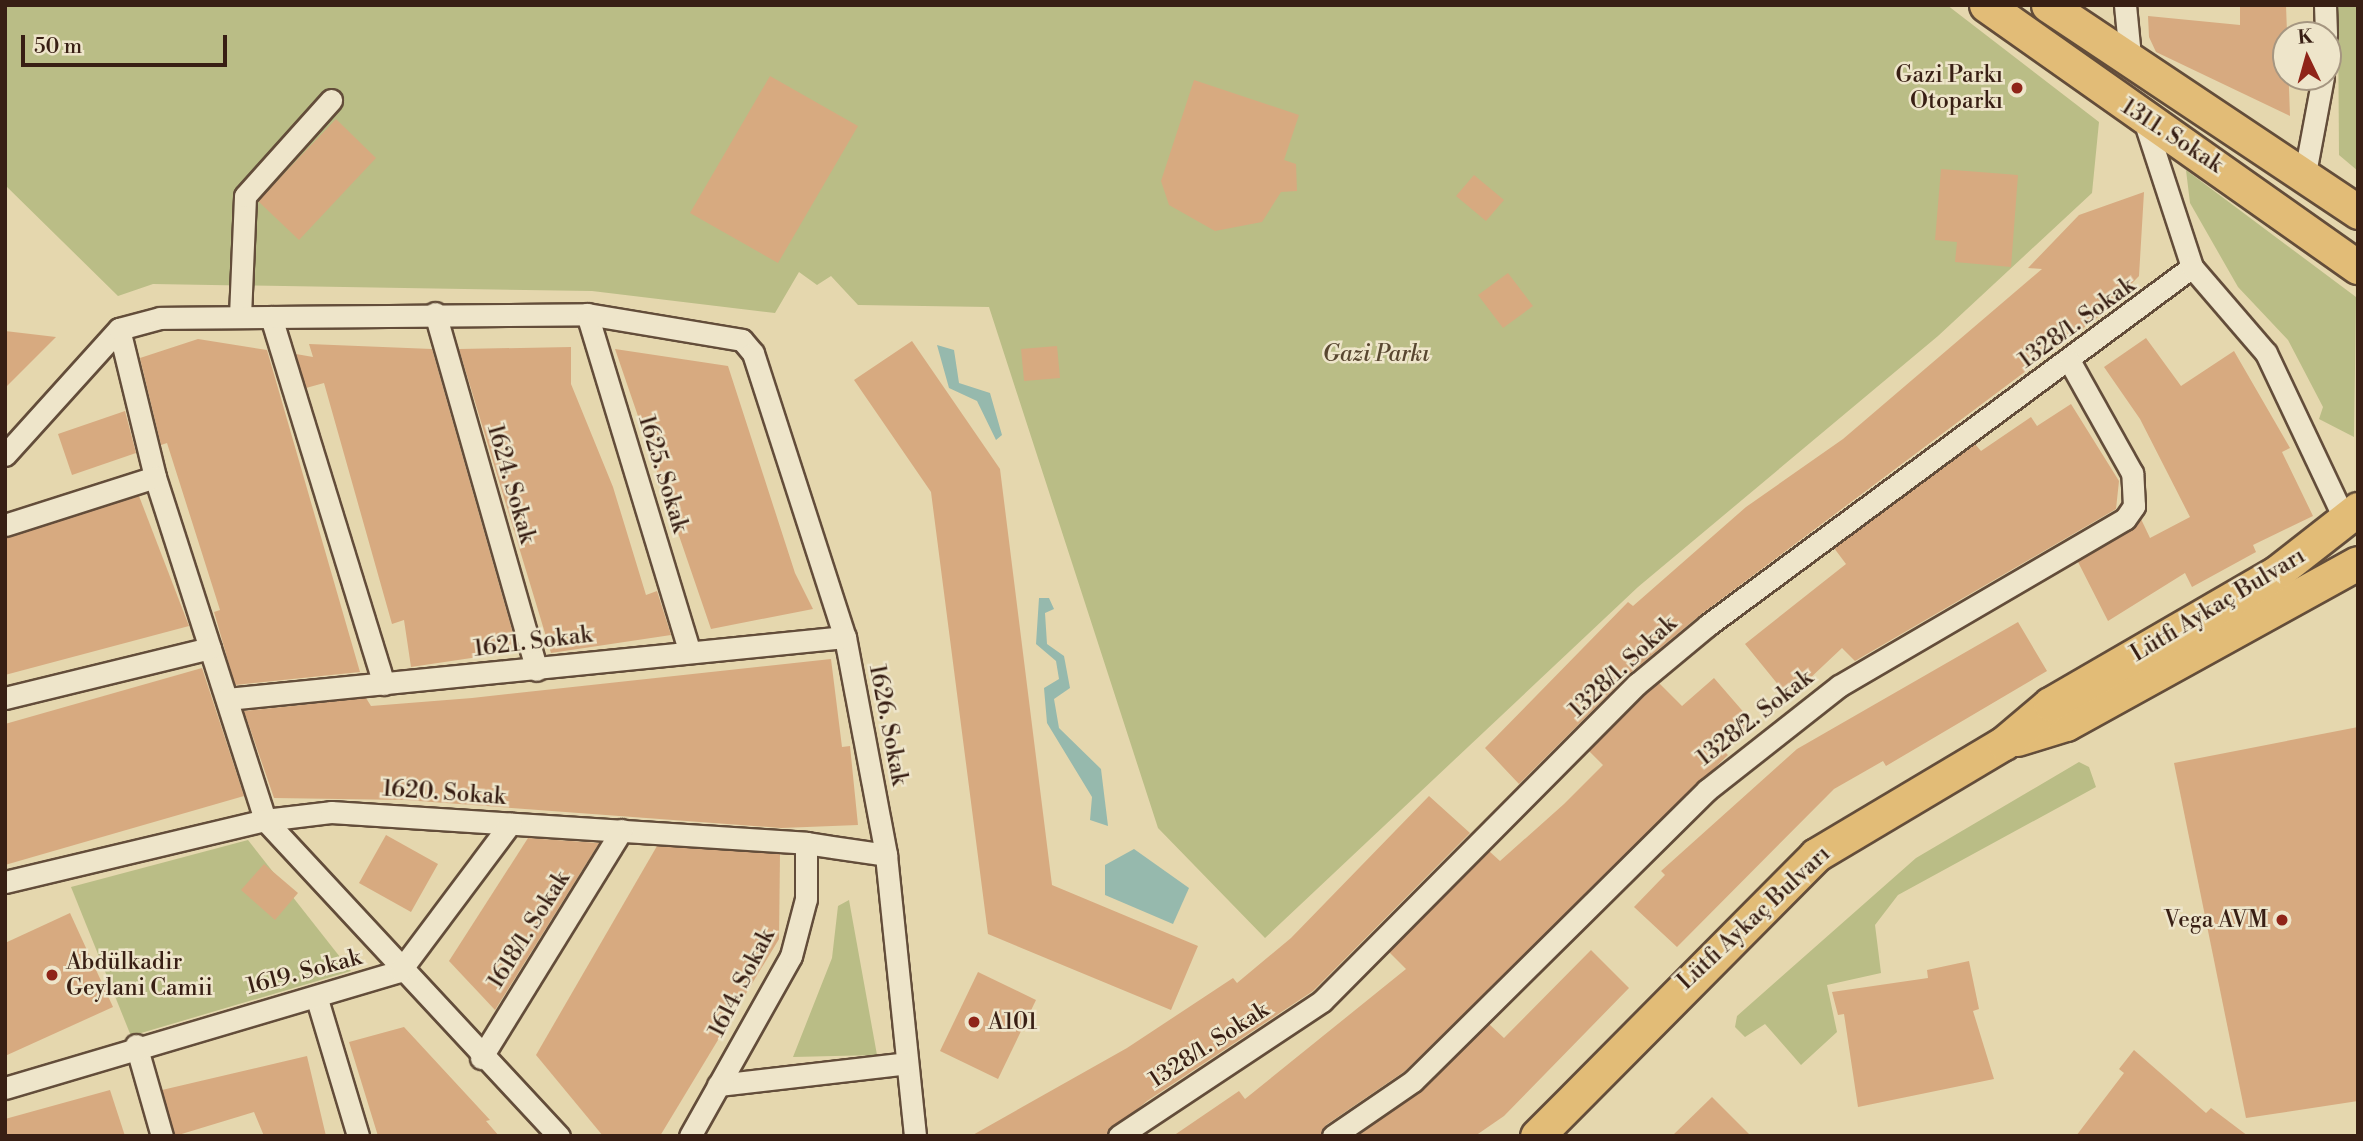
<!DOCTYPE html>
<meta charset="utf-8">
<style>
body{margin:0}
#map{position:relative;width:2363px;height:1141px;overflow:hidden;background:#e5d7ae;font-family:"Libre Bodoni",serif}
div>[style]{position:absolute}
.green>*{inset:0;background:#babd86}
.water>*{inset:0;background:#96b9ad}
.building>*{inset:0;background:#d7aa80}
.roads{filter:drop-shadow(2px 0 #634d3a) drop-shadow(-2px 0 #634d3a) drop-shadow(0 2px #634d3a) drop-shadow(0 -2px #634d3a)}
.minor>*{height:21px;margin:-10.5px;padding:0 10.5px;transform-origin:10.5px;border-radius:10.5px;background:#eee5ca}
.primary>*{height:33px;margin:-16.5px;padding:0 16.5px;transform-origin:16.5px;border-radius:16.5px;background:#e2bc77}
.dots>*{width:19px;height:19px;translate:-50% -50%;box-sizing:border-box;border:4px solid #eee5ca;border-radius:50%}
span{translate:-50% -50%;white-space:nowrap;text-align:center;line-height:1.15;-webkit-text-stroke:5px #eee5ca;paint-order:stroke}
.poi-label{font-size:23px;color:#381f14}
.right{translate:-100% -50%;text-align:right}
.left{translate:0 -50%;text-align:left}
.street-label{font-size:23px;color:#381f14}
.park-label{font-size:23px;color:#584630;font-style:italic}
.frame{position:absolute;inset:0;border:7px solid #381f14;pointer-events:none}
.north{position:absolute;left:2272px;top:21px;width:70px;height:70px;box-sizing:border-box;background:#eee5ca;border:2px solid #a59681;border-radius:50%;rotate:355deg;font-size:19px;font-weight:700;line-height:28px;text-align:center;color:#381f14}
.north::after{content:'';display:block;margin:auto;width:24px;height:32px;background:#8f2418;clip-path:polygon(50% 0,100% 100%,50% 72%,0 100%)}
.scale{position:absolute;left:21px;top:35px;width:206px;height:32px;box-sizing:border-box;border:4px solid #381f14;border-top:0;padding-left:9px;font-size:21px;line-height:24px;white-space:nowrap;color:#381f14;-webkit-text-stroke:5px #eee5ca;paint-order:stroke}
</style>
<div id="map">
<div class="green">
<i style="clip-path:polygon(5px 5px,1947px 5px,2099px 122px,2092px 193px,1938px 336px,1638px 587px,1265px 938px,1158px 828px,989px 307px,858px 305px,831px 276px,817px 285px,799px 272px,775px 313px,592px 291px,153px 284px,118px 296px,5px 185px)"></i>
<i style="clip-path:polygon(2338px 5px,2358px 5px,2358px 171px,2339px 155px)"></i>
<i style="clip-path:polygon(2186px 170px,2356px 297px,2354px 437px,2319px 419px,2323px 407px,2288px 340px,2238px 287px,2190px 203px)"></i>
<i style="clip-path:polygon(2079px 762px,2089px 767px,2096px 787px,1898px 895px,1875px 925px,1881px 973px,1827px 985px,1837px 1032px,1801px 1065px,1765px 1024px,1745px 1037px,1735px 1027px,1737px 1016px,1916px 858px)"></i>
<i style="clip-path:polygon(248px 840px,351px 971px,131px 1036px,71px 887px)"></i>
<i style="clip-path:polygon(849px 900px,877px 1055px,793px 1057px,832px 958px,838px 906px)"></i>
</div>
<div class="water">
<i style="clip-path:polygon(937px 345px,954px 350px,959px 383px,990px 393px,1002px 435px,996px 440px,977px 401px,949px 388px)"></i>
<i style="clip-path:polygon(1039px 598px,1049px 598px,1054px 609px,1045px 613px,1047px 644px,1064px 656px,1070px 688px,1054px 699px,1059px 728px,1101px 769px,1108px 826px,1090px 820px,1092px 797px,1047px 723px,1044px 688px,1059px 679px,1056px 661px,1036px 644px)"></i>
<i style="clip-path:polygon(1134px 849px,1189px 888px,1173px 924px,1105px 895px,1105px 865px)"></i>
</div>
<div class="building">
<i style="clip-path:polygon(2240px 5px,2286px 5px,2290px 116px,2156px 52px,2149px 37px,2148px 16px,2240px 25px)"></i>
<i style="clip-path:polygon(770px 76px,858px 126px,778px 263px,690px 213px)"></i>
<i style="clip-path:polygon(1194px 80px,1299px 115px,1284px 160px,1296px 164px,1297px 191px,1281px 192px,1262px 222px,1215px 231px,1169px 205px,1161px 181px)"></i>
<i style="clip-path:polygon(336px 119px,376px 158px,299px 240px,258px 201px)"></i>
<i style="clip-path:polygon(1941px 169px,2018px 175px,2011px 267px,1955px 262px,1957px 242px,1935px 240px)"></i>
<i style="clip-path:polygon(1474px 175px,1504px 200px,1486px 221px,1456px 196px)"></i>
<i style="clip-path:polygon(2144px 192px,2139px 276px,2101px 315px,1700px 615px,1628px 675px,1519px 784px,1485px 748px,1628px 602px,1633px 606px,1746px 507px,1843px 439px,2042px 269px,2028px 268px,2079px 215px)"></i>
<i style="clip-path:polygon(1508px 273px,1533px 306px,1503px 328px,1478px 295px)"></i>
<i style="clip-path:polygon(5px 331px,56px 337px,5px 388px)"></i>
<i style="clip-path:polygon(2146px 338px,2181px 386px,2234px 351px,2290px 448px,2282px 452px,2313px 516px,2253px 545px,2256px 552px,2192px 587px,2185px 573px,2108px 621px,2078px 562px,2141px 519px,2150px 538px,2190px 517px,2140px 419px,2104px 367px)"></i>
<i style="clip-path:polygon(198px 339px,267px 350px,360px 672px,235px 685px,214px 612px,220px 610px,167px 443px,161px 445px,140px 358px)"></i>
<i style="clip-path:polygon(912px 341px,1000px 469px,1052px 885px,1198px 946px,1171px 1010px,988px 934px,931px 492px,854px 380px)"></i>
<i style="clip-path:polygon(309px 344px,432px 349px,518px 651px,411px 667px,404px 620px,392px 624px,324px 383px,306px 388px,296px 354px,313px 357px)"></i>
<i style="clip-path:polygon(1057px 346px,1060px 378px,1024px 381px,1021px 349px)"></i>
<i style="clip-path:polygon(571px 347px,571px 384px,613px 487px,646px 595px,657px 591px,671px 635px,551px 653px,459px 349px)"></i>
<i style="clip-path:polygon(615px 349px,728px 366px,795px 573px,813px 609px,711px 629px)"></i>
<i style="clip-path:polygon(2071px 404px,2119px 481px,2116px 509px,1855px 661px,1842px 648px,1789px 698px,1745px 644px,1846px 564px,1834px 548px,1975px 444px,1981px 451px,2031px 417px,2037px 426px)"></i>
<i style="clip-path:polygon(125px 411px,136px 453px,72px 475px,58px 434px)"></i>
<i style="clip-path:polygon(139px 496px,189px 626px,5px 675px,5px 538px)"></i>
<i style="clip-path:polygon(2018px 622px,2047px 671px,1886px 766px,1883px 761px,1834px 789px,1677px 947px,1634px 907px,1665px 875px,1661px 871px,1797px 749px)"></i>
<i style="clip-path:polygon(831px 659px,842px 747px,850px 746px,858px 825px,781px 828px,405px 800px,274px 798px,244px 711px,366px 698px,371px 706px,472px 698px)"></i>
<i style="clip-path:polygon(202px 668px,244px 796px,5px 865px,5px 724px)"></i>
<i style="clip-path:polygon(1714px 678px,1753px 723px,1723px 750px,1728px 755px,1405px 1071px,1326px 1125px,1320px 1136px,1173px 1136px,1239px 1091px,1245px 1099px,1406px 969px,1389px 952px,1489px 851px,1500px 861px,1564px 804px,1603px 765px,1589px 751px,1646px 694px,1659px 683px,1682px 706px)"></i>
<i style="clip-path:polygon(2358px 727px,2358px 1101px,2246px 1118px,2174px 763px)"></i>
<i style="clip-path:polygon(1429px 796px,1470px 833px,1313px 991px,1147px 1101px,1106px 1136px,971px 1136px,1127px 1048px,1233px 978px,1237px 983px,1291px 938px)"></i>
<i style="clip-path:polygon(386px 835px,438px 864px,411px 912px,359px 883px)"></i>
<i style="clip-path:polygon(528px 838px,599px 843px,495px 1010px,449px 961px)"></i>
<i style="clip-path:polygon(657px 846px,780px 854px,779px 939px,660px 1136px,603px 1136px,536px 1055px)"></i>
<i style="clip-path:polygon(264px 864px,298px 893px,275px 920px,241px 890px)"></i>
<i style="clip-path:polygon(70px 913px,113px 1007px,5px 1056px,5px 943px)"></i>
<i style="clip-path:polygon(1591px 950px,1629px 988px,1504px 1116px,1475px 1136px,1357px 1136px,1422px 1090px,1489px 1024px,1504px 1038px)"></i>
<i style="clip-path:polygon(1969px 961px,1979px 1009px,1973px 1011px,1994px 1079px,1858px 1107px,1844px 1014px,1838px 1015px,1832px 992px,1928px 978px,1927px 970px)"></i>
<i style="clip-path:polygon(978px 972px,1036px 1000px,998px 1079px,940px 1051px)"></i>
<i style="clip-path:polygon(404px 1027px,490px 1120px,486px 1121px,499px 1136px,378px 1136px,349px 1042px)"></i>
<i style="clip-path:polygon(2134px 1050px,2206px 1113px,2211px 1108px,2248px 1136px,2076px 1136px,2124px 1073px,2119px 1069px)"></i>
<i style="clip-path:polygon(307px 1056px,326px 1136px,264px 1136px,254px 1112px,175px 1136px,162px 1090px)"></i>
<i style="clip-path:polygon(110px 1090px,125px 1136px,5px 1136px,5px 1119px)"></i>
<i style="clip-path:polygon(1712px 1097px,1751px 1136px,1672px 1136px)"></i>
</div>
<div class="roads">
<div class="minor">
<i style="left:2125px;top:5px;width:61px;rotate:84.4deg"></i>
<i style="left:2325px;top:5px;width:30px;rotate:88deg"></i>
<i style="left:2144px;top:120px;width:155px;rotate:71.9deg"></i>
<i style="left:2305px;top:173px;width:98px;rotate:-79.4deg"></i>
<i style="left:435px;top:313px;width:371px;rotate:74.1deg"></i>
<i style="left:587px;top:314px;width:350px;rotate:73.1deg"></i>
<i style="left:240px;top:316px;width:120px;rotate:-87.6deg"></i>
<i style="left:245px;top:196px;width:129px;rotate:-48.1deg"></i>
<i style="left:271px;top:317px;width:384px;rotate:72.9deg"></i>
<i style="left:119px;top:329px;width:152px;rotate:76.3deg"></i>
<i style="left:155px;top:477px;width:360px;rotate:72.2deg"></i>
<i style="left:265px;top:820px;width:432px;rotate:47.1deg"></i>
<i style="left:5px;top:455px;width:170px;rotate:-47.9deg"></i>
<i style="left:119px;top:329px;width:42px;rotate:-15deg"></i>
<i style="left:160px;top:318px;width:427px;rotate:-0.5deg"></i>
<i style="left:587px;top:314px;width:157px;rotate:9.5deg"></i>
<i style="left:742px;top:340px;width:17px;rotate:50deg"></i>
<i style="left:753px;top:353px;width:299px;rotate:72.1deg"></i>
<i style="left:845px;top:637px;width:222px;rotate:79.3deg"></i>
<i style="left:886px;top:855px;width:282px;rotate:84.1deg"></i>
<i style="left:5px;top:525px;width:157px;rotate:-17.7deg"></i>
<i style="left:5px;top:698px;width:211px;rotate:-13.7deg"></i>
<i style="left:227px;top:699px;width:621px;rotate:-5.73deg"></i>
<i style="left:5px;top:882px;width:267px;rotate:-13.4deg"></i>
<i style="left:265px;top:820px;width:66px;rotate:-6.9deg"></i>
<i style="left:331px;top:812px;width:476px;rotate:3.7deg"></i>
<i style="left:806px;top:843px;width:81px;rotate:8.5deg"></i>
<i style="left:317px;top:999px;width:143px;rotate:73.3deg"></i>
<i style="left:136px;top:1045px;width:95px;rotate:74.1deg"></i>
<i style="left:481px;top:1058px;width:268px;rotate:-58.3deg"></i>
<i style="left:718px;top:1085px;width:190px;rotate:-6.6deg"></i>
<i style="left:5px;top:1088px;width:412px;rotate:-16.5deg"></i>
<i style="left:400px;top:971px;width:184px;rotate:-53.2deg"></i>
<i style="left:690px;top:1136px;width:206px;rotate:-60.7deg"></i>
<i style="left:791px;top:956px;width:59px;rotate:-75.3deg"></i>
<i style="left:806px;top:899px;width:56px;rotate:-90deg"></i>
<i style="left:1119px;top:1136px;width:244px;rotate:-33.6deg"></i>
<i style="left:1322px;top:1001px;width:447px;rotate:-45.2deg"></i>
<i style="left:1637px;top:684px;width:92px;rotate:-39.7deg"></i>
<i style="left:1708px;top:625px;width:602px;rotate:-36.49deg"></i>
<i style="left:2192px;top:267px;width:113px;rotate:49.3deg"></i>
<i style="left:2266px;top:353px;width:187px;rotate:64.7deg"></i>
<i style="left:1333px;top:1136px;width:97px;rotate:-34.5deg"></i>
<i style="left:1413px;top:1081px;width:414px;rotate:-44.7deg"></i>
<i style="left:1707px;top:790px;width:168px;rotate:-38.2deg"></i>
<i style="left:1839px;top:686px;width:331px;rotate:-30.3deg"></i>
<i style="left:2125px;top:519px;width:16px;rotate:-55deg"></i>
<i style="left:2134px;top:506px;width:33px;rotate:-93deg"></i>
<i style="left:2132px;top:473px;width:127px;rotate:-119.2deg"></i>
</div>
<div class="primary">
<i style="left:1986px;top:5px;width:455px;rotate:35.2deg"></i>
<i style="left:2048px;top:5px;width:373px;rotate:33.7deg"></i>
<i style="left:2017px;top:739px;width:51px;rotate:-17deg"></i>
<i style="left:2066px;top:724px;width:333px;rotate:-28.9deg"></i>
<i style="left:1537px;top:1136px;width:396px;rotate:-45.2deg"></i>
<i style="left:1816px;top:855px;width:219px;rotate:-30.8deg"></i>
<i style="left:2004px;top:743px;width:60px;rotate:-40.3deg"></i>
<i style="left:2050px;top:704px;width:261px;rotate:-30.1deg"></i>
<i style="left:2276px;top:573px;width:104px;rotate:-38deg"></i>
</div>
</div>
<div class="dots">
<i style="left:2017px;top:88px;background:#8f2418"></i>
<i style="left:2282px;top:920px;background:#8f2418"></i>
<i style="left:52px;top:975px;background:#8f2418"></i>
<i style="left:974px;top:1022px;background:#8f2418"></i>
</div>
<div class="poi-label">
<span class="right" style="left:2003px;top:88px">Gazi Parkı<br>Otoparkı</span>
<span class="right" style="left:2268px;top:920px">Vega AVM</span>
<span class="left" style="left:66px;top:975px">Abdülkadir<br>Geylani Camii</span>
<span class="left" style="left:988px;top:1022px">A101</span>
</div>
<div class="street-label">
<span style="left:2172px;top:136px;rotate:33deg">1311. Sokak</span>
<span style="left:2077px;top:323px;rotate:-36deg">1328/1. Sokak</span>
<span style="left:663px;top:474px;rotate:73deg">1625. Sokak</span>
<span style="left:511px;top:484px;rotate:74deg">1624. Sokak</span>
<span style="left:2218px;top:605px;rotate:-31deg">Lütfi Aykaç Bulvarı</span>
<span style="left:533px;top:642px;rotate:-7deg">1621. Sokak</span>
<span style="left:1623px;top:667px;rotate:-43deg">1328/1. Sokak</span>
<span style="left:1755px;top:718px;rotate:-38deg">1328/2. Sokak</span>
<span style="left:888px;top:725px;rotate:79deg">1626. Sokak</span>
<span style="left:444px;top:793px;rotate:4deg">1620. Sokak</span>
<span style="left:1754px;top:918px;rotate:-43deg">Lütfi Aykaç Bulvarı</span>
<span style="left:529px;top:930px;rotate:-58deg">1618/1. Sokak</span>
<span style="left:304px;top:972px;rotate:-15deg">1619. Sokak</span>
<span style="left:742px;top:983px;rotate:-63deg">1614. Sokak</span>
<span style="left:1209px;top:1045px;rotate:-33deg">1328/1. Sokak</span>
</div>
<div class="park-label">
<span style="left:1376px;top:354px">Gazi Parkı</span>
</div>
<div class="frame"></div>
<div class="north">K</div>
<div class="scale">50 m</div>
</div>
